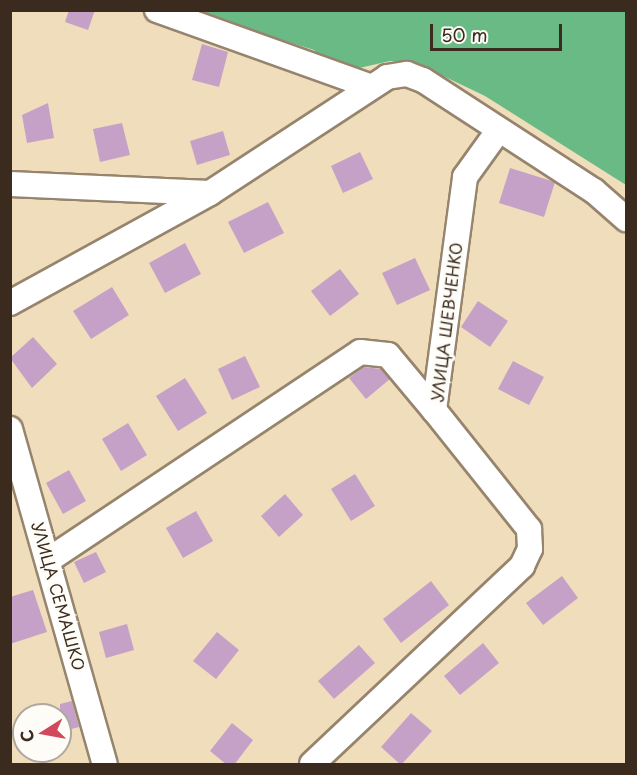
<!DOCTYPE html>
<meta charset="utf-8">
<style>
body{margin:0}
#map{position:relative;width:637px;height:775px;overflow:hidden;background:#f0ddbc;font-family:"Playpen Sans",sans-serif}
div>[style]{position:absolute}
.forest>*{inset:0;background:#6aba85}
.building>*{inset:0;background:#c5a1c7}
.roads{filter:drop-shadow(2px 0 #96846d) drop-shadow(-2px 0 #96846d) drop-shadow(0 2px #96846d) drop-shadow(0 -2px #96846d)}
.minor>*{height:24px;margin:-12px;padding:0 12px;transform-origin:12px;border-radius:12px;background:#fff}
span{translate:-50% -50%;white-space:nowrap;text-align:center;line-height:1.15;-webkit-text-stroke:6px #fdfcf7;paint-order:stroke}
.street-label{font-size:16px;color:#3b2a1e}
.frame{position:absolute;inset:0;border:12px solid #3b2a1e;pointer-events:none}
.north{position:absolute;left:12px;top:703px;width:60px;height:60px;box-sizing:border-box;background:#fdfcf7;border:2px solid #afa8a0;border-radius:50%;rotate:259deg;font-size:16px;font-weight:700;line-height:24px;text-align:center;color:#3b2a1e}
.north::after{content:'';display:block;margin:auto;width:21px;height:27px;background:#d1495b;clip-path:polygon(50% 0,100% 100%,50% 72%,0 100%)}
.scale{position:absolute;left:430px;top:24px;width:132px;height:27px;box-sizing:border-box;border:3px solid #3b2a1e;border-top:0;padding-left:8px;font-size:18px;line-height:21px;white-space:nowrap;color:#3b2a1e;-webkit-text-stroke:4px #fdfcf7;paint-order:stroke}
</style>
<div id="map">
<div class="forest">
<i style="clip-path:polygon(189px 11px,626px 11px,626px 185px,485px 96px,416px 63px,390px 61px,346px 71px,329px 66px,314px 50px)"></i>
</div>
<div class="building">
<i style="clip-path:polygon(69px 10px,95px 10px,88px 30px,65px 22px)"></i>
<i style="clip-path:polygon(202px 44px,228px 52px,219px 87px,192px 80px)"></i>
<i style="clip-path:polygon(48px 103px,54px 138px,27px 143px,22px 115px)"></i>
<i style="clip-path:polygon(122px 123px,130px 155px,100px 162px,93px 129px)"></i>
<i style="clip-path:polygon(223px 131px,230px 155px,197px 165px,190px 141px)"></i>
<i style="clip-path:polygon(360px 152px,373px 179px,343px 193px,331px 166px)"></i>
<i style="clip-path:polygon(510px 168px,555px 182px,544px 217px,499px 203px)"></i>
<i style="clip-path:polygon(268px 202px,284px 233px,244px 253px,228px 222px)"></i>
<i style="clip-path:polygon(185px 243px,201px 274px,165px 293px,149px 263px)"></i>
<i style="clip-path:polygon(415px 258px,430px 290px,397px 305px,382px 273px)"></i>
<i style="clip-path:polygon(340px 269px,359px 294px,330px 316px,311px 291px)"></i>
<i style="clip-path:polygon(112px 287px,129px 315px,91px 339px,73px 311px)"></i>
<i style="clip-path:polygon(478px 301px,508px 321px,490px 347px,461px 327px)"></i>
<i style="clip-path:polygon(33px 337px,57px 364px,32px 388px,10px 358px)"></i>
<i style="clip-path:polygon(245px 356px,260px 387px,232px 400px,218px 369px)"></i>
<i style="clip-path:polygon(513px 361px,544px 377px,529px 405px,498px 389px)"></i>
<i style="clip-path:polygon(364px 367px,381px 369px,390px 379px,366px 399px,349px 378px)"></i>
<i style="clip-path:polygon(185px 378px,207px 413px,178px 431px,156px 396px)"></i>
<i style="clip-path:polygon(128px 423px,147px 455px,121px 471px,102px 439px)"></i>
<i style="clip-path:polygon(69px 470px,86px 501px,63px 514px,46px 483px)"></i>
<i style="clip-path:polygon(355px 474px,375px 506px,351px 521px,331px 489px)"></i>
<i style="clip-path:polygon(285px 494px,303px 515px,279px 537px,261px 516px)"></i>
<i style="clip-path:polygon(196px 511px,213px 541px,183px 558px,166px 528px)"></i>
<i style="clip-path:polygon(96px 552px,106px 572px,84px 583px,74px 562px)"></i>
<i style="clip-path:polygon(562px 576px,578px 598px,543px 625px,526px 603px)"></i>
<i style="clip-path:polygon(431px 581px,449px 605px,401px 643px,383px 619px)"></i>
<i style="clip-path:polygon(33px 590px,47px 632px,10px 644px,10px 597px)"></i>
<i style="clip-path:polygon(127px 624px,134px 650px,106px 658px,99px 632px)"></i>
<i style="clip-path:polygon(217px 632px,239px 650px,216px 679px,193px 661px)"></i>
<i style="clip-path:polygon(483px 643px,499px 663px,460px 695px,444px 676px)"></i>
<i style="clip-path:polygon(359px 645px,375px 663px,334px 699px,318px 681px)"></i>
<i style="clip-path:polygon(72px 701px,79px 727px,60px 732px,60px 704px)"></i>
<i style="clip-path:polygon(411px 713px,432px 731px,401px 765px,381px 747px)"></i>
<i style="clip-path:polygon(232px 723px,253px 740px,234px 765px,227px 765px,210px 751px)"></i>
</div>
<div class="roads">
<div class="minor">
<i style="left:157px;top:10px;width:223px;rotate:19.7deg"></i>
<i style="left:10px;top:184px;width:200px;rotate:2.6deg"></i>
<i style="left:10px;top:303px;width:228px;rotate:-28.8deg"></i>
<i style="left:210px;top:193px;width:212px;rotate:-33.2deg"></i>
<i style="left:387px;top:77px;width:20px;rotate:-9deg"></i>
<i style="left:407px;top:74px;width:17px;rotate:21deg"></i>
<i style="left:423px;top:80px;width:204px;rotate:33deg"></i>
<i style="left:594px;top:191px;width:43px;rotate:41.2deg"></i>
<i style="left:10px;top:429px;width:348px;rotate:74.2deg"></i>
<i style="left:50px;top:559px;width:373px;rotate:-33.7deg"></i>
<i style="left:360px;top:352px;width:28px;rotate:6deg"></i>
<i style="left:388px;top:355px;width:72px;rotate:50.1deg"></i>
<i style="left:312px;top:764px;width:289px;rotate:-43.3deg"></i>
<i style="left:522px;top:566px;width:19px;rotate:-65deg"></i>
<i style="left:530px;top:549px;width:20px;rotate:-93deg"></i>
<i style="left:529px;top:529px;width:152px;rotate:-128.6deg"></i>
<i style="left:434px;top:410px;width:235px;rotate:-82.4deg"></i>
<i style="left:465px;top:177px;width:57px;rotate:-54.3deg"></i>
</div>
</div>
<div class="street-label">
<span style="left:446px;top:322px;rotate:-83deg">УЛИЦА ШЕВЧЕНКО</span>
<span style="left:59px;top:596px;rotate:74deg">УЛИЦА СЕМАШКО</span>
</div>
<div class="frame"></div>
<div class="north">С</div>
<div class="scale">50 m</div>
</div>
